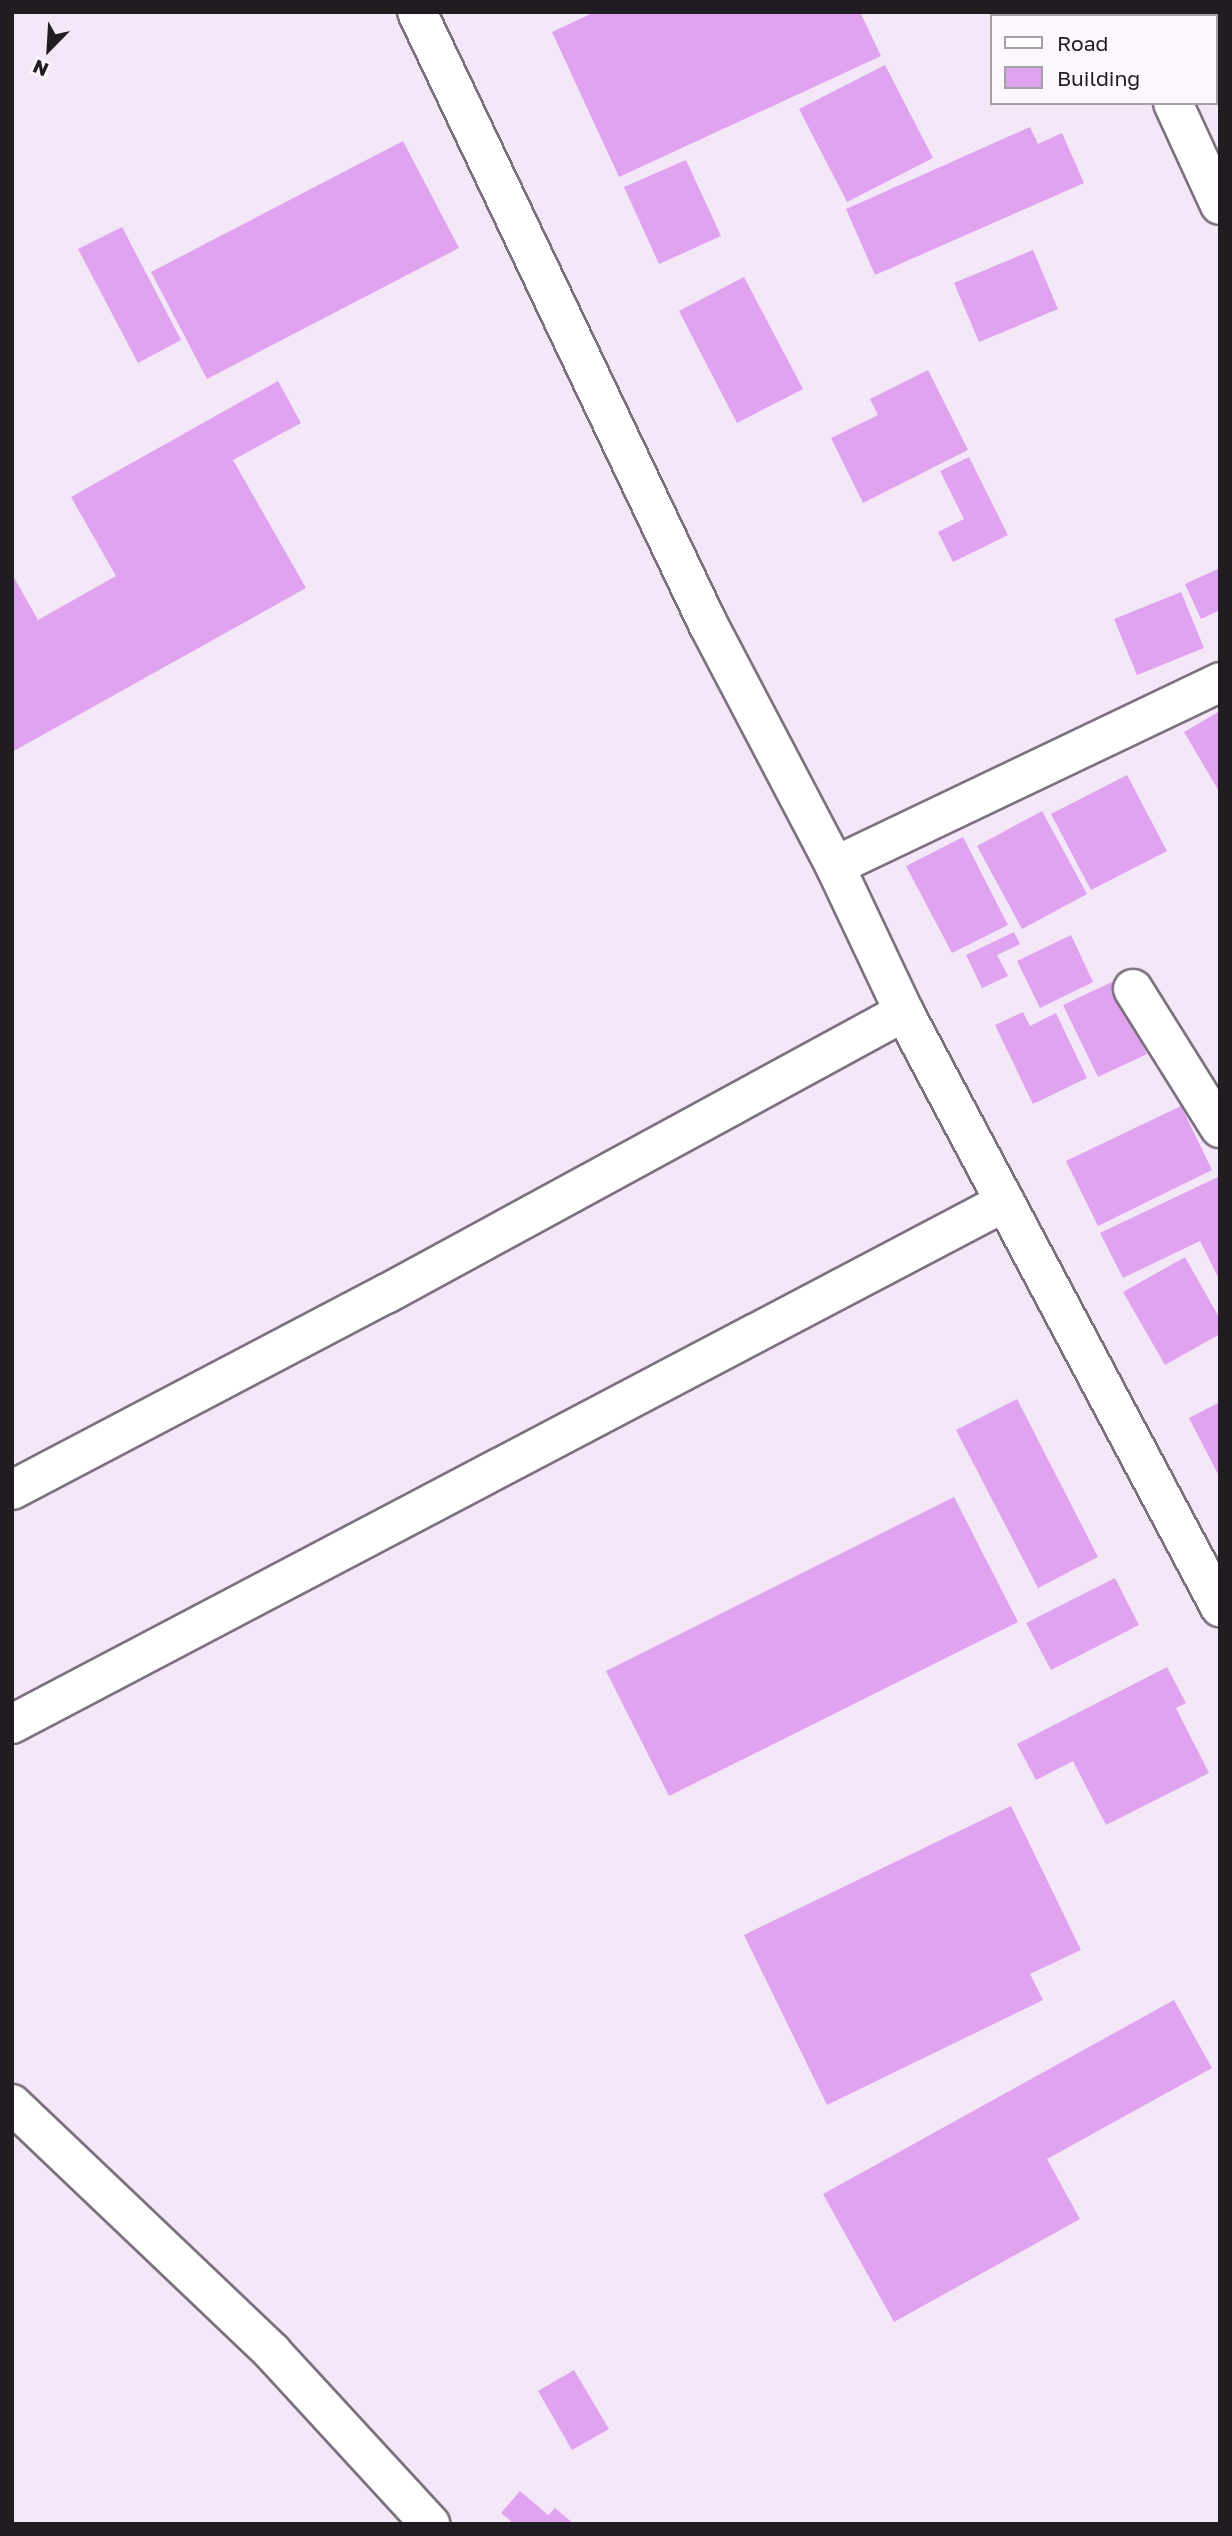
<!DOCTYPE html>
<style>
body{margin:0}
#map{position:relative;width:1232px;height:2536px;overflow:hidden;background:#f4e7f7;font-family:"Golos Text",sans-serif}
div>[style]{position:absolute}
.building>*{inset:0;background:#e0a3f0}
.roads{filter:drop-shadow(2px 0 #7c717f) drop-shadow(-2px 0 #7c717f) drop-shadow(0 2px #7c717f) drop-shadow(0 -2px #7c717f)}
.minor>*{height:38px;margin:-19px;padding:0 19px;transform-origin:19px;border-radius:19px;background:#fff}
.major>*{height:38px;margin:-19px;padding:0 19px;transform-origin:19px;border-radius:19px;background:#fff}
span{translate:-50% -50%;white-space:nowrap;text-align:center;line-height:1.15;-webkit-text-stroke:6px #fdf7fe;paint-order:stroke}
.frame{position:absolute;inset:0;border:14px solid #201c22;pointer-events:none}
.legend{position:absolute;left:990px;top:14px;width:228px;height:91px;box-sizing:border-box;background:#fdf7fe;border:2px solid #a59fa6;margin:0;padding:9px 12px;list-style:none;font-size:21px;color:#201c22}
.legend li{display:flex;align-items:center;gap:14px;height:35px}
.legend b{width:35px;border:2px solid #a59fa6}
.north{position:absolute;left:14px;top:14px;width:70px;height:70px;-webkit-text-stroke:5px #fdf7fe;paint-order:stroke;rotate:204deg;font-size:19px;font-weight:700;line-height:28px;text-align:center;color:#201c22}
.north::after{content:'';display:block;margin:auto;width:24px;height:32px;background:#201c22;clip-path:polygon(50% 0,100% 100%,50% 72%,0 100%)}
</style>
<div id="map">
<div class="building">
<i style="clip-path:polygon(595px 12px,860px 12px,881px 56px,619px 177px,552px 32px)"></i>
<i style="clip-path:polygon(885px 65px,933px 158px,847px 202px,799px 109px)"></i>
<i style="clip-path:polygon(1030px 127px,1038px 144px,1062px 133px,1084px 183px,875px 275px,846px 209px)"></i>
<i style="clip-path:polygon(403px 141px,459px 248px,207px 379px,151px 272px)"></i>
<i style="clip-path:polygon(686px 160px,721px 236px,659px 264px,624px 187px)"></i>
<i style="clip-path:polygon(122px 227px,181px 340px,138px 363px,78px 249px)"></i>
<i style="clip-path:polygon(1033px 250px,1058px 309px,979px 342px,954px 283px)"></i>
<i style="clip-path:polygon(744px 277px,803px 389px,737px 423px,679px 311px)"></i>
<i style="clip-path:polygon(928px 370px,968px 450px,863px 503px,831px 438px,878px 415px,870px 399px)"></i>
<i style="clip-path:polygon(278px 381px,301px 423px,233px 460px,306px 588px,12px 752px,12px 574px,38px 620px,116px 576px,71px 497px)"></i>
<i style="clip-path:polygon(969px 457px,1008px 535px,953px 562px,938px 532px,964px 519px,940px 471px)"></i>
<i style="clip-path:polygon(1220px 568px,1220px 610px,1201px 619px,1185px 584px)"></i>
<i style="clip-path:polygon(1181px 592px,1204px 648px,1137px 675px,1114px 619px)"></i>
<i style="clip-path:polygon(1220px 711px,1220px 793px,1184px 732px)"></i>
<i style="clip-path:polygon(1127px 775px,1167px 851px,1091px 890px,1051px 814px)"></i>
<i style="clip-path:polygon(1042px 811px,1087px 894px,1022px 929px,977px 846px)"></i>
<i style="clip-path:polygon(963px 837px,1008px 925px,952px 953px,906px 866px)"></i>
<i style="clip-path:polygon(1014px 932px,1020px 944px,997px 955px,1008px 976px,982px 988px,966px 955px)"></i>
<i style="clip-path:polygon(1071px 935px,1093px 982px,1040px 1008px,1017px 961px)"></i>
<i style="clip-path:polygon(1112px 982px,1147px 1054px,1098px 1077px,1063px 1005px)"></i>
<i style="clip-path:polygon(1023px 1012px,1030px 1026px,1056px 1013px,1087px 1078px,1033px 1104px,995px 1025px)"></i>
<i style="clip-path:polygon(1181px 1106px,1212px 1170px,1098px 1226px,1066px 1161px)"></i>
<i style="clip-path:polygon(1220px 1176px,1220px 1281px,1200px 1241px,1123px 1278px,1100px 1233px)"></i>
<i style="clip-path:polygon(1185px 1257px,1220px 1319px,1220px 1334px,1165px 1365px,1123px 1292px)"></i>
<i style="clip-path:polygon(1017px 1399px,1098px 1557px,1038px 1588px,956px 1430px)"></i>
<i style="clip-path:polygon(1220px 1402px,1220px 1478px,1189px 1418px)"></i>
<i style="clip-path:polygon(954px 1497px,1018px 1622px,669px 1796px,606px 1671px)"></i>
<i style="clip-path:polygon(1115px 1578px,1139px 1625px,1051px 1670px,1026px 1623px)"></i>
<i style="clip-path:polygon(1167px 1667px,1186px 1703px,1176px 1708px,1209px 1773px,1106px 1825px,1073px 1761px,1036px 1780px,1017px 1744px)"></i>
<i style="clip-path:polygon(1011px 1806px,1081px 1950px,1030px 1974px,1043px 2000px,827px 2105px,744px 1935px)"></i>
<i style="clip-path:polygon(1174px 2000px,1212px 2068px,1047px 2159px,1080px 2219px,894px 2322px,823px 2194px)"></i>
<i style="clip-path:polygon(574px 2370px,609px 2429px,572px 2450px,538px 2391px)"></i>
<i style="clip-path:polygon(520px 2491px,548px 2515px,555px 2508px,574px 2524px,514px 2524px,501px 2513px)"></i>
</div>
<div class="roads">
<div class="minor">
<i style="left:1131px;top:12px;width:4px;rotate:76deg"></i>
<i style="left:1173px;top:103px;width:112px;rotate:65.3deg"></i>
<i style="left:835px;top:866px;width:427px;rotate:-25.5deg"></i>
<i style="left:1133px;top:989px;width:164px;rotate:58deg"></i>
<i style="left:12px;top:1490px;width:422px;rotate:-27.7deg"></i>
<i style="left:386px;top:1294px;width:590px;rotate:-28.56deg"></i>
<i style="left:12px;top:1724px;width:1122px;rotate:-27.73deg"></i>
<i style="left:12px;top:2104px;width:359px;rotate:43.6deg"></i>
<i style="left:272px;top:2352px;width:234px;rotate:47.4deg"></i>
</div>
<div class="major">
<i style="left:417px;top:12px;width:678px;rotate:64.57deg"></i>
<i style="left:708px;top:624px;width:273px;rotate:62.3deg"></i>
<i style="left:835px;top:866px;width:161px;rotate:64.7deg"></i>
<i style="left:904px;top:1012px;width:674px;rotate:62.03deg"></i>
</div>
</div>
<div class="frame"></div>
<ul class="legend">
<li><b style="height:9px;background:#fff"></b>Road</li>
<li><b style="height:19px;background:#e0a3f0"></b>Building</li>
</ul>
<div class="north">N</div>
</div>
